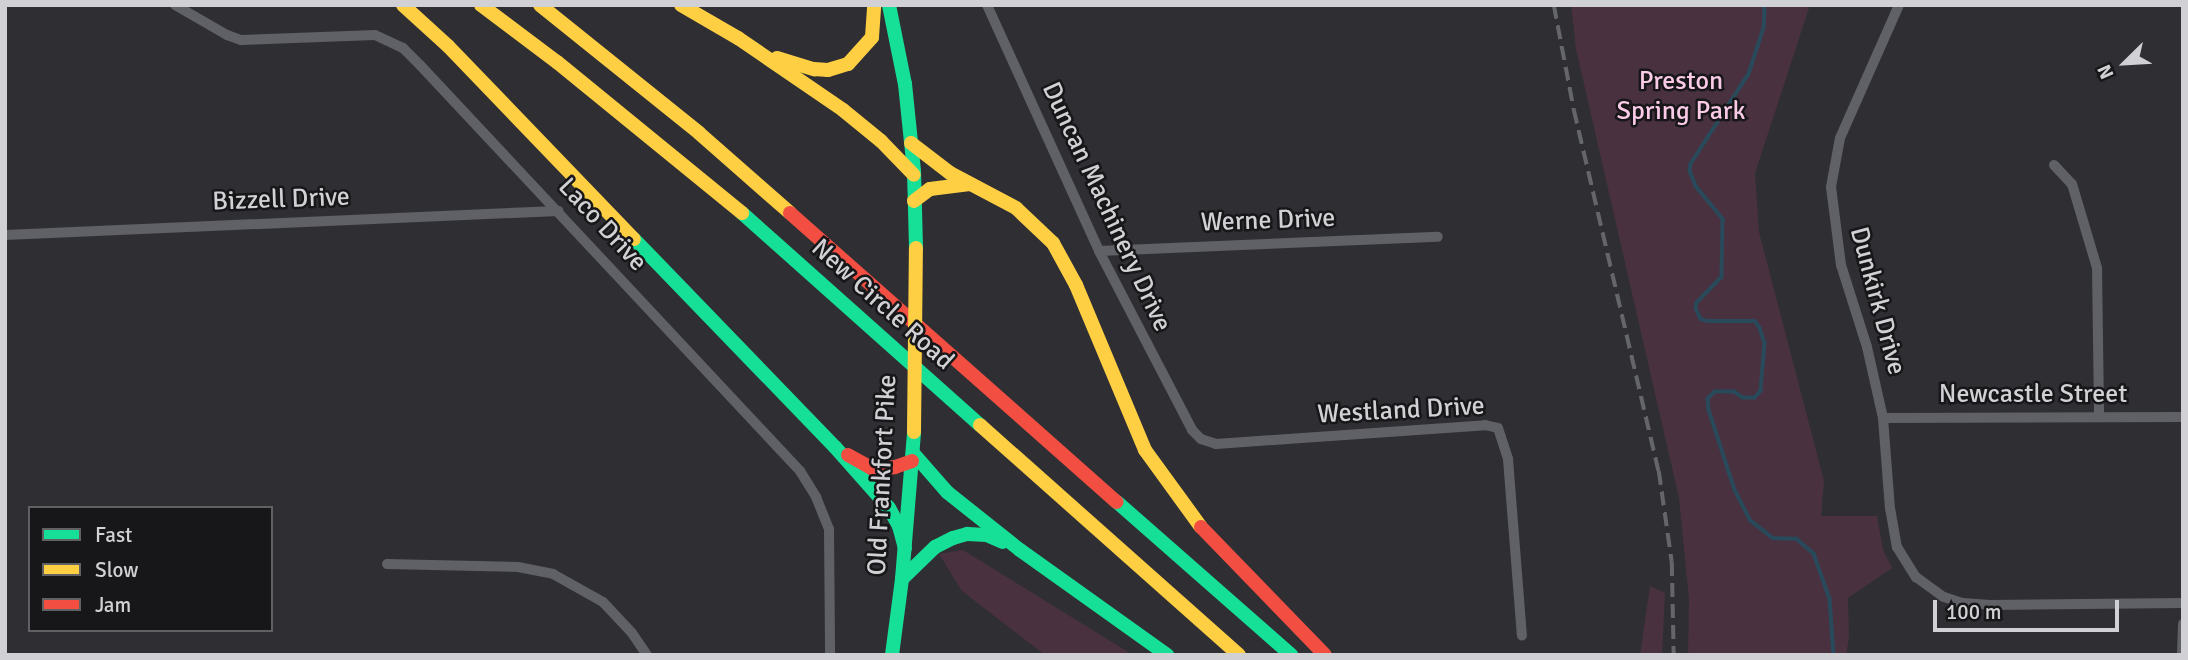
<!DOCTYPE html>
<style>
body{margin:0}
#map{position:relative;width:2188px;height:660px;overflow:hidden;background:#2f2f33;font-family:Signika,sans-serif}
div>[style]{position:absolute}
.green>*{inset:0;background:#493140}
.stream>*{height:3.5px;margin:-1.75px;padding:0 1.75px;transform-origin:1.75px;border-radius:1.75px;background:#294a5b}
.street>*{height:10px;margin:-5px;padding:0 5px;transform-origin:5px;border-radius:5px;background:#5f6166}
.fast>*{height:14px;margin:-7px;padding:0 7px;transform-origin:7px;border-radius:7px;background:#16e098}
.slow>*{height:14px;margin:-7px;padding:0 7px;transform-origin:7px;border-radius:7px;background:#ffcf43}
.jam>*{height:14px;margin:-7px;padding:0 7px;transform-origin:7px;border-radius:7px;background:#f24e42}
.rail>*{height:3.5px;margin-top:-1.75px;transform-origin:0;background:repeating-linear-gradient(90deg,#656669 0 14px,transparent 0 21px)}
.slow-bridge>*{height:14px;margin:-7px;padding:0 7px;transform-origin:7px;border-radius:7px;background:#ffcf43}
span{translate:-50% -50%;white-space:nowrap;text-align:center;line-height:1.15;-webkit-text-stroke:5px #171719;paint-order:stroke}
.park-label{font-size:26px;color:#facae6}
.street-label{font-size:26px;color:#d1d1d5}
.frame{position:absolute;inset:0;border:7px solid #d1d1d5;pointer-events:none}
.legend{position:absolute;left:28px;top:506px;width:245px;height:126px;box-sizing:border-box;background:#171719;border:2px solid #616164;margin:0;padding:9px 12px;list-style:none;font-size:21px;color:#d1d1d5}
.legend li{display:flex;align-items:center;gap:14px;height:35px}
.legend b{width:35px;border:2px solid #616164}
.north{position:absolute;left:2090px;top:28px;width:70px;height:70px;-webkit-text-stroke:5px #171719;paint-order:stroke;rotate:246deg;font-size:19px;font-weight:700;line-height:28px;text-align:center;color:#d1d1d5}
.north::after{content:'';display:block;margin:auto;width:24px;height:32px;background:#d1d1d5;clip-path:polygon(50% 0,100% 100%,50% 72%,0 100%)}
.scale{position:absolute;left:1933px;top:600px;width:186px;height:32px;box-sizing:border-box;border:4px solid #d1d1d5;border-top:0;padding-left:9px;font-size:21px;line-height:24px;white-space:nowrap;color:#d1d1d5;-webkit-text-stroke:5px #171719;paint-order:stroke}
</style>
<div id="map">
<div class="green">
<i style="clip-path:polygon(1571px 5px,1810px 5px,1755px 173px,1759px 232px,1824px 481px,1821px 516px,1877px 516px,1883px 550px,1892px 568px,1848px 598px,1849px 638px,1846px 655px,1688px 655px,1689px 599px,1679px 498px,1576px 49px)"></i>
<i style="clip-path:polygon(963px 550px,1133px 655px,1045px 655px,962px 591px,939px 554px)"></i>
<i style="clip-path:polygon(1650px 586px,1665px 593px,1662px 655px,1640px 655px)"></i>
</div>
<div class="stream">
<i style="left:1765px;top:5px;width:23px;rotate:92deg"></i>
<i style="left:1764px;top:28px;width:48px;rotate:108.1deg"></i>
<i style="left:1749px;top:74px;width:107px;rotate:122.8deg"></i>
<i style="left:1691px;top:164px;width:7px;rotate:98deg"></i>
<i style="left:1690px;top:171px;width:16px;rotate:68deg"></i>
<i style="left:1696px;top:186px;width:43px;rotate:50.7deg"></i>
<i style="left:1723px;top:219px;width:58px;rotate:91deg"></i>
<i style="left:1722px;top:277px;width:36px;rotate:134deg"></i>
<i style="left:1697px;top:303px;width:5px;rotate:101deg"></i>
<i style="left:1696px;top:308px;width:12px;rotate:66deg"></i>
<i style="left:1701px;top:319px;width:7px;rotate:16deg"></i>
<i style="left:1708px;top:321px;width:47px"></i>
<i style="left:1755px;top:321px;width:9px;rotate:54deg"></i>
<i style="left:1760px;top:328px;width:16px;rotate:72deg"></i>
<i style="left:1765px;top:343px;width:48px;rotate:94.8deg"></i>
<i style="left:1761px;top:391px;width:9px;rotate:131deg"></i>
<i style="left:1755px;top:398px;width:12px;rotate:180deg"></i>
<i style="left:1743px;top:398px;width:11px;rotate:-146deg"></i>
<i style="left:1734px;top:392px;width:19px;rotate:180deg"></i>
<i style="left:1715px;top:392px;width:10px;rotate:135deg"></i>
<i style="left:1708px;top:399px;width:11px;rotate:85deg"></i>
<i style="left:1709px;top:410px;width:84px;rotate:72deg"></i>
<i style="left:1735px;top:490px;width:34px;rotate:63deg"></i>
<i style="left:1750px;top:520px;width:29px;rotate:38deg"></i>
<i style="left:1773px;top:538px;width:24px;rotate:2deg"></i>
<i style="left:1797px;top:539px;width:23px;rotate:41deg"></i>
<i style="left:1814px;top:554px;width:48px;rotate:70.4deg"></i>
<i style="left:1830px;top:599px;width:56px;rotate:85.9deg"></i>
</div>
<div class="street">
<i style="left:175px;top:5px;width:60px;rotate:30deg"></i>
<i style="left:227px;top:35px;width:15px;rotate:20deg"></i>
<i style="left:241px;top:40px;width:134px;rotate:-2.1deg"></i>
<i style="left:375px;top:35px;width:31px;rotate:25deg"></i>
<i style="left:403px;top:48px;width:24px;rotate:45deg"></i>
<i style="left:420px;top:65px;width:556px;rotate:46.89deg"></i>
<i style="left:800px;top:471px;width:31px;rotate:58deg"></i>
<i style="left:816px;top:497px;width:35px;rotate:68deg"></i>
<i style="left:829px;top:529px;width:126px;rotate:89.5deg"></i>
<i style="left:987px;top:5px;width:270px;rotate:65.5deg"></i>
<i style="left:1099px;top:251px;width:202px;rotate:62.5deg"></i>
<i style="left:1192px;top:430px;width:13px;rotate:45deg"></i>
<i style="left:1201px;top:439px;width:16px;rotate:18deg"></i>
<i style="left:1216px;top:444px;width:270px;rotate:-4deg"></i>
<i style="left:1485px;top:425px;width:13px;rotate:13deg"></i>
<i style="left:1498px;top:428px;width:33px;rotate:72deg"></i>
<i style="left:1508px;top:459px;width:177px;rotate:85.5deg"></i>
<i style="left:1899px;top:5px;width:145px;rotate:113.9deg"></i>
<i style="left:1840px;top:138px;width:50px;rotate:100.4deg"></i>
<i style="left:1831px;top:187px;width:79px;rotate:82.7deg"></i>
<i style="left:1841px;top:265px;width:86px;rotate:72.4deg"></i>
<i style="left:1867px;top:347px;width:73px;rotate:77.3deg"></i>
<i style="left:1883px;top:418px;width:90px;rotate:85.6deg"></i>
<i style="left:1890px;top:508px;width:40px;rotate:80deg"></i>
<i style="left:1897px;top:547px;width:36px;rotate:58deg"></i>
<i style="left:1916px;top:577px;width:34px;rotate:36deg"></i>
<i style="left:1944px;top:597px;width:20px;rotate:18deg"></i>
<i style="left:1963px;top:603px;width:27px;rotate:4deg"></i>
<i style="left:1990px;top:605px;width:193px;rotate:-0.6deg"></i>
<i style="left:2054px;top:165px;width:26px;rotate:47deg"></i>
<i style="left:2072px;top:184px;width:88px;rotate:73.4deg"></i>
<i style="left:2097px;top:268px;width:149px;rotate:89.2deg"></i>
<i style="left:5px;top:235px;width:554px;rotate:-2.49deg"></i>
<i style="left:1099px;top:251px;width:339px;rotate:-2.4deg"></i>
<i style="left:1883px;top:418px;width:300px;rotate:-0.2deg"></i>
<i style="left:387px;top:564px;width:131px;rotate:1.3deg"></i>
<i style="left:518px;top:567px;width:36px;rotate:11deg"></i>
<i style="left:553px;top:574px;width:57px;rotate:29.2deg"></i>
<i style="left:603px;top:602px;width:42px;rotate:46.9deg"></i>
<i style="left:632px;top:633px;width:27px;rotate:56deg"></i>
<i style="left:2182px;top:655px;width:31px;rotate:-88deg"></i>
</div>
<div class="fast">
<i style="left:889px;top:5px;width:81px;rotate:78.6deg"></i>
<i style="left:905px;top:84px;width:87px;rotate:84.1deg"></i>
<i style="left:914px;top:171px;width:77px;rotate:88.5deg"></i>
<i style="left:742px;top:213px;width:319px;rotate:41.7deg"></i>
<i style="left:634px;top:239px;width:289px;rotate:46deg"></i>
<i style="left:835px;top:447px;width:81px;rotate:48.5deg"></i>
<i style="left:889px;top:508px;width:21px;rotate:61deg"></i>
<i style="left:899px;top:526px;width:23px;rotate:75deg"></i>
<i style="left:913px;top:453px;width:52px;rotate:48.9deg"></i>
<i style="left:947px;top:492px;width:93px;rotate:38.5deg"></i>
<i style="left:1020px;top:550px;width:181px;rotate:35.5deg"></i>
<i style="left:1117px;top:502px;width:232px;rotate:41.3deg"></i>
<i style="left:902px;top:579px;width:46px;rotate:-44.1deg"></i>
<i style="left:935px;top:547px;width:20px;rotate:-27deg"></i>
<i style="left:953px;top:538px;width:15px;rotate:-16deg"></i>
<i style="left:967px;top:534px;width:20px;rotate:3deg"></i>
<i style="left:987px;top:535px;width:17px;rotate:24deg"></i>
<i style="left:892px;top:655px;width:77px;rotate:-82.5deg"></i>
<i style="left:902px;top:579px;width:147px;rotate:-85.3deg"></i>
</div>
<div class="slow">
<i style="left:403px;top:5px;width:61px;rotate:42.3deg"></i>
<i style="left:448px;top:46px;width:268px;rotate:46.1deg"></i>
<i style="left:481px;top:5px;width:95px;rotate:36.9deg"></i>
<i style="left:557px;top:62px;width:239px;rotate:39.2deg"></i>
<i style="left:540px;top:5px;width:204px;rotate:38.8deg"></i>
<i style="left:699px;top:133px;width:121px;rotate:41.3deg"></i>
<i style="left:681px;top:5px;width:66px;rotate:30.1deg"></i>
<i style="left:738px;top:38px;width:127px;rotate:34.4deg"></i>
<i style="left:843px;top:110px;width:49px;rotate:39.2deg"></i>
<i style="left:881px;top:141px;width:47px;rotate:45.9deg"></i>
<i style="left:777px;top:58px;width:39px;rotate:17deg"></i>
<i style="left:814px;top:69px;width:14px;rotate:4deg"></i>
<i style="left:828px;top:70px;width:21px;rotate:-17deg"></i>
<i style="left:848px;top:64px;width:36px;rotate:-48deg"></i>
<i style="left:872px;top:37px;width:32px;rotate:-86deg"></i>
<i style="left:911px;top:143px;width:49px;rotate:37.6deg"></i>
<i style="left:950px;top:173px;width:75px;rotate:27.9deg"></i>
<i style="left:1016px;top:208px;width:51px;rotate:43.4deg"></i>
<i style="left:1053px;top:243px;width:48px;rotate:61.3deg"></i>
<i style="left:1076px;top:285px;width:179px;rotate:67.3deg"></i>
<i style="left:1145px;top:450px;width:95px;rotate:54deg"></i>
<i style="left:914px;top:201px;width:20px;rotate:-37deg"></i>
<i style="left:930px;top:189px;width:40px;rotate:-7.1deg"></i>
<i style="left:980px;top:425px;width:346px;rotate:41.6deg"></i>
</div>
<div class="jam">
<i style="left:790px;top:213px;width:436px;rotate:41.5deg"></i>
<i style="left:848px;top:455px;width:26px;rotate:29deg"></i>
<i style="left:871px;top:468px;width:24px;rotate:-2deg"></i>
<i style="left:895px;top:467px;width:18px;rotate:-19deg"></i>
<i style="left:1201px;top:527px;width:178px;rotate:45.9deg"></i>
</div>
<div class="rail">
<i style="left:1554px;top:5px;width:107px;rotate:79.2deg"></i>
<i style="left:1574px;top:110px;width:371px;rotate:76.8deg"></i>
<i style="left:1659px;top:471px;width:92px;rotate:81.9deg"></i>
<i style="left:1672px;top:562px;width:93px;rotate:88.8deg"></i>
</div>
<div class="slow-bridge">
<i style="left:914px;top:432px;width:184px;rotate:-89.4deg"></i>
</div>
<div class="park-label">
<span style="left:1681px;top:97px">Preston<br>Spring Park</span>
</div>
<div class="street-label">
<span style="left:281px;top:200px;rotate:-2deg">Bizzell Drive</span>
<span style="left:1106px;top:207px;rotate:65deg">Duncan Machinery Drive</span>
<span style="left:1268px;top:221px;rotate:-2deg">Werne Drive</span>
<span style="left:602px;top:225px;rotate:47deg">Laco Drive</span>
<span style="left:1877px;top:301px;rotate:75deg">Dunkirk Drive</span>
<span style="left:882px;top:305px;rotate:42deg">New Circle Road</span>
<span style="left:2033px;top:395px">Newcastle Street</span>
<span style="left:1401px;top:411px;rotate:-3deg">Westland Drive</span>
<span style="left:883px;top:475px;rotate:-87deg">Old Frankfort Pike</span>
</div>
<div class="frame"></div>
<ul class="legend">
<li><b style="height:9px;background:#16e098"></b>Fast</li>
<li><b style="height:9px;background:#ffcf43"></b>Slow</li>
<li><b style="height:9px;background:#f24e42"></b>Jam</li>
</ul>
<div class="north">N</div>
<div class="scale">100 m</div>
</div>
